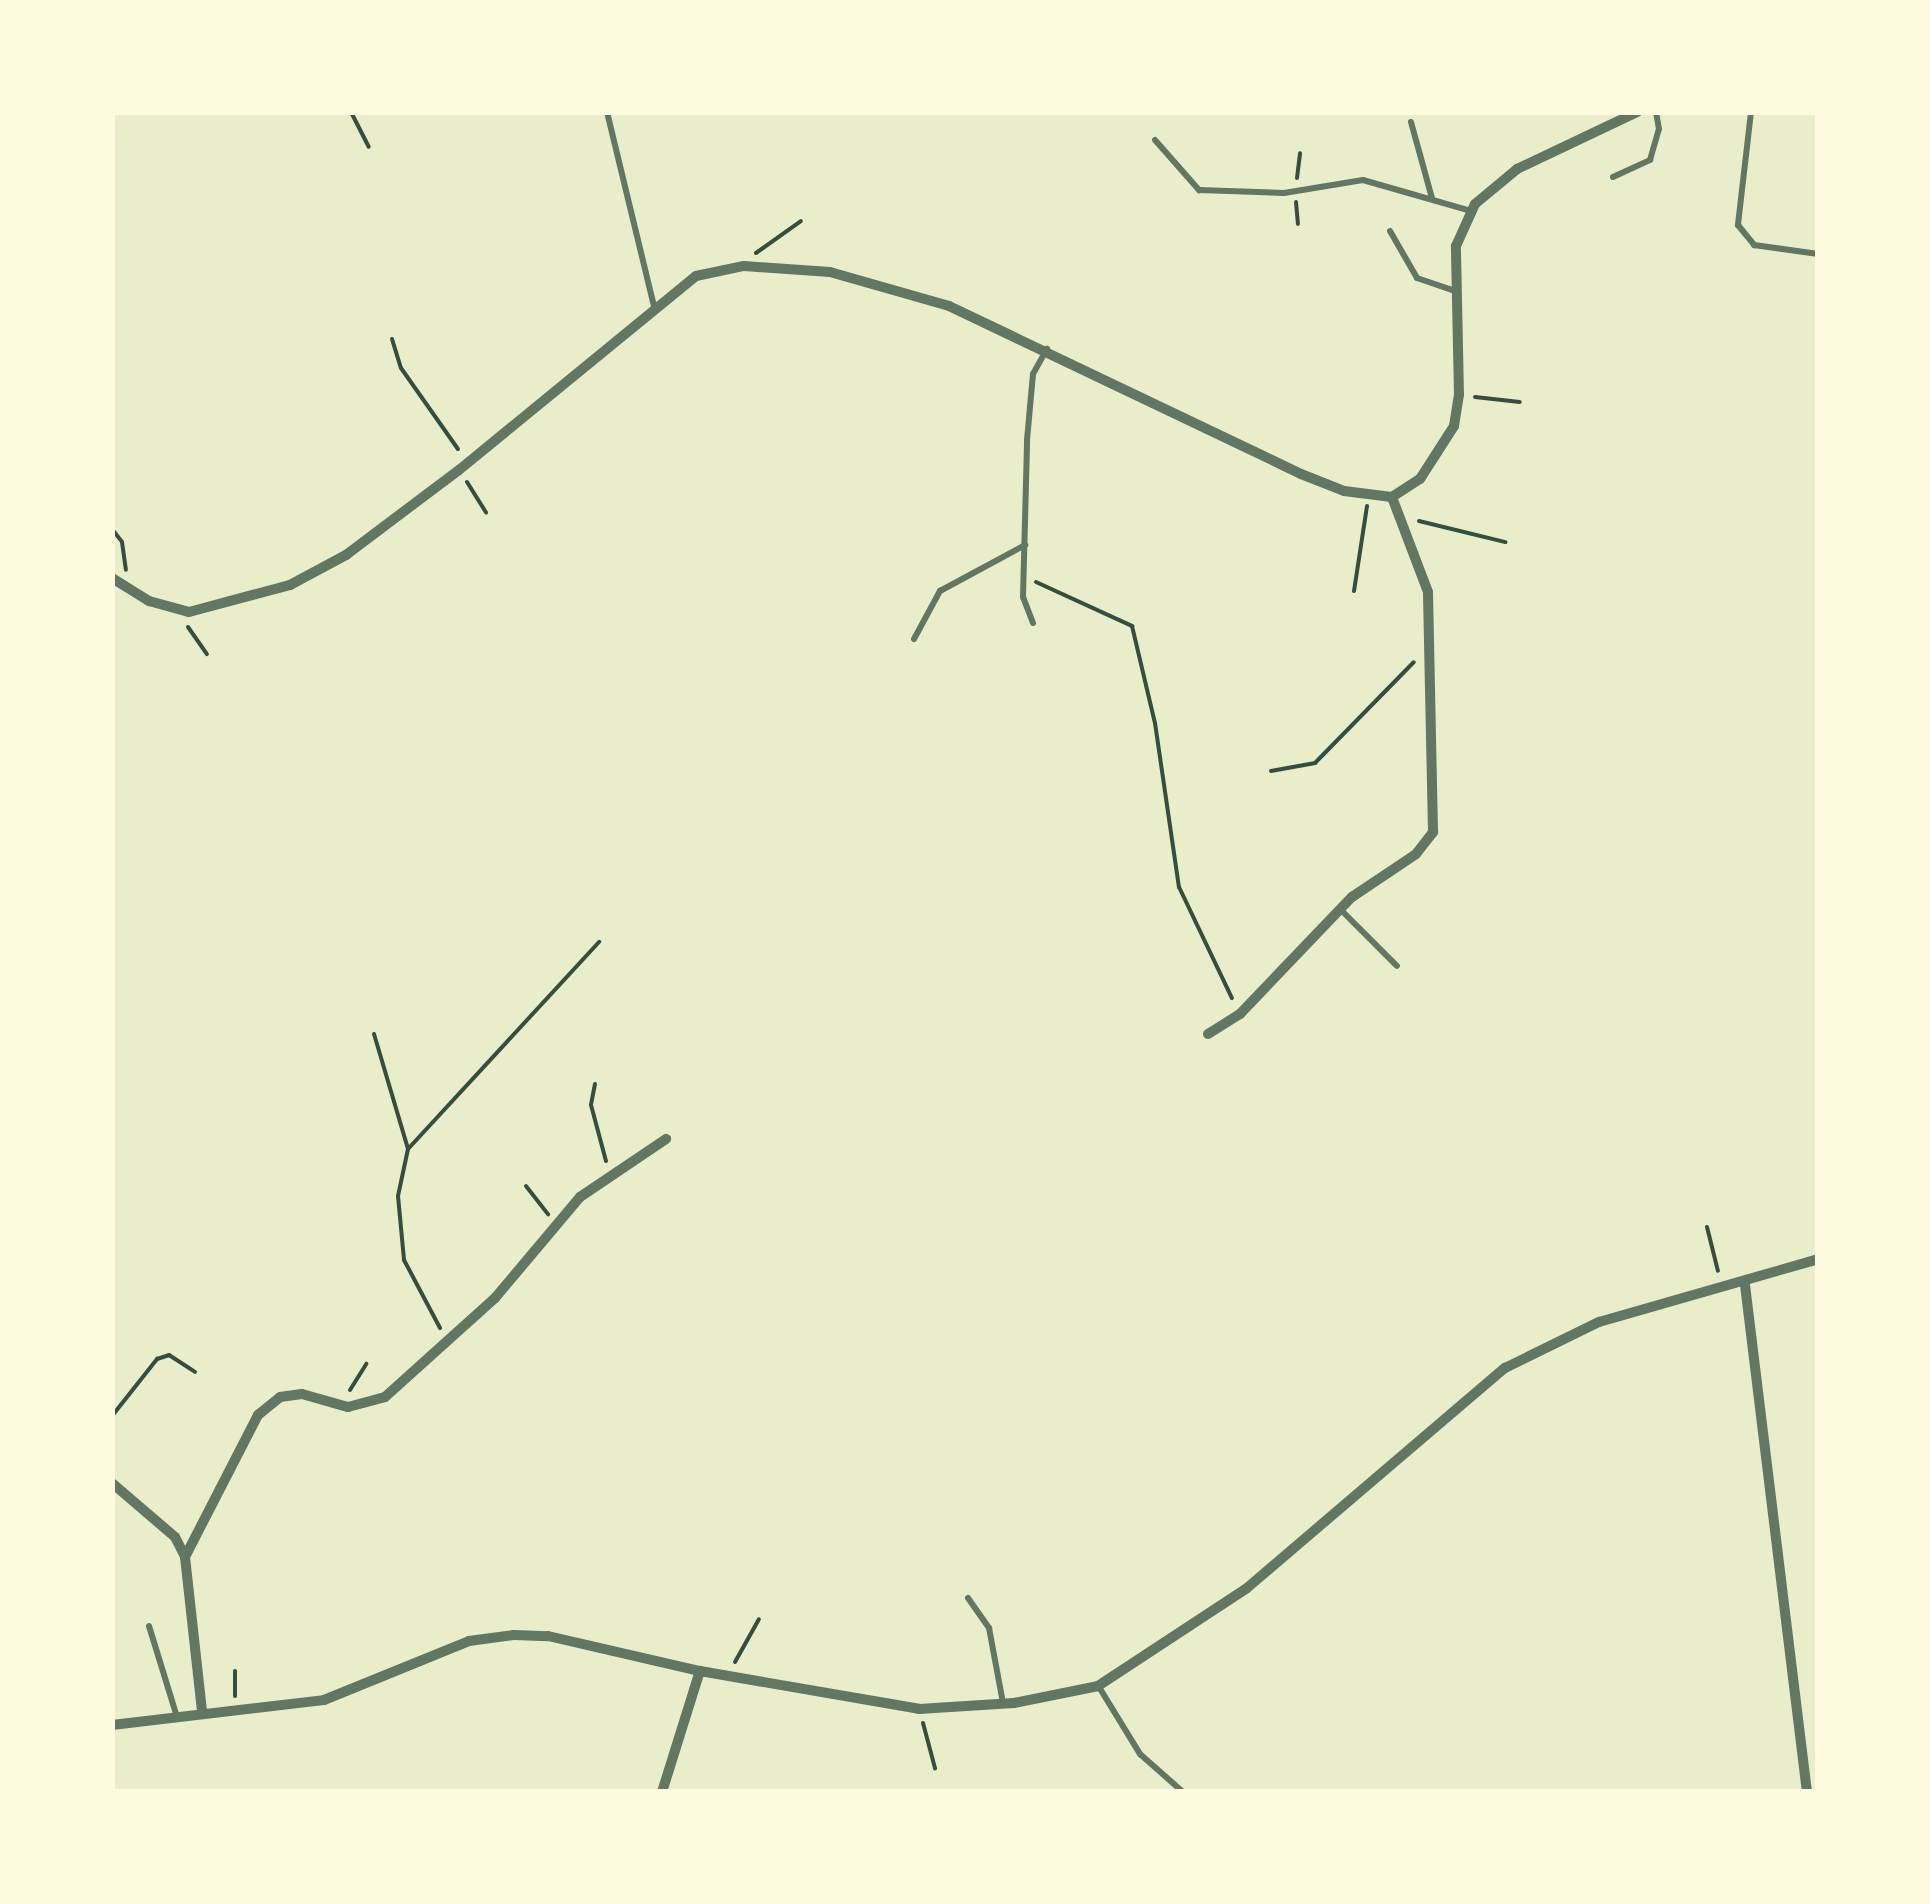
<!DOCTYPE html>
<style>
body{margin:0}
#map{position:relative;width:1930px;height:1904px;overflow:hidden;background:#e9edc9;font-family:"Nunito Sans",sans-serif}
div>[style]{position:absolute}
.path>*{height:4px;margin:-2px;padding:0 2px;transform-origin:2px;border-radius:2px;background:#344e41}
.service>*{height:6px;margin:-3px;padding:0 3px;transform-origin:3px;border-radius:3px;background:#617663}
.minor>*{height:10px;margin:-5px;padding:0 5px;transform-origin:5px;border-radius:5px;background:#617663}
span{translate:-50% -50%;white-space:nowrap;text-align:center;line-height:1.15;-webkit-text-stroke:9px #fefae0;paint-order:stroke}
.frame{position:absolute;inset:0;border:115px solid #fefae0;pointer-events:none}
</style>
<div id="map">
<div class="path">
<i style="left:351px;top:112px;width:39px;rotate:63deg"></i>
<i style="left:1297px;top:178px;width:25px;rotate:-83deg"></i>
<i style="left:1296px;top:202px;width:22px;rotate:85deg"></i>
<i style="left:756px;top:253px;width:55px;rotate:-35.4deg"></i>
<i style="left:392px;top:339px;width:30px;rotate:73deg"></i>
<i style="left:401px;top:368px;width:99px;rotate:54.9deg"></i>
<i style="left:1475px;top:397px;width:45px;rotate:6.3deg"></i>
<i style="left:467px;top:482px;width:36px;rotate:58deg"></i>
<i style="left:1419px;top:521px;width:89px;rotate:13.7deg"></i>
<i style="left:112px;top:529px;width:16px;rotate:52deg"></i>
<i style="left:122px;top:542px;width:28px;rotate:82deg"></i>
<i style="left:1036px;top:582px;width:106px;rotate:24.6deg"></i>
<i style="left:1132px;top:626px;width:100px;rotate:76.7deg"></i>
<i style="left:1155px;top:723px;width:166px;rotate:81.7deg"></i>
<i style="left:1179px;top:887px;width:123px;rotate:64.5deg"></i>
<i style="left:1354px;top:591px;width:86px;rotate:-81.3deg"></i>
<i style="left:188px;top:627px;width:33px;rotate:55deg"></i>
<i style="left:1271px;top:771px;width:45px;rotate:-10.3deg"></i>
<i style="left:1315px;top:763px;width:141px;rotate:-45.6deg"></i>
<i style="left:374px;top:1034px;width:120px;rotate:73.5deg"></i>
<i style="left:408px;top:1149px;width:48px;rotate:102deg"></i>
<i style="left:398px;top:1196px;width:64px;rotate:84.6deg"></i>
<i style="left:404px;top:1260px;width:77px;rotate:62.1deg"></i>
<i style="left:595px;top:1084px;width:21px;rotate:101deg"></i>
<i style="left:591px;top:1105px;width:58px;rotate:75deg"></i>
<i style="left:408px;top:1149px;width:282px;rotate:-47.3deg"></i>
<i style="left:526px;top:1186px;width:36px;rotate:52deg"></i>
<i style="left:1707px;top:1227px;width:45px;rotate:76deg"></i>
<i style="left:350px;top:1390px;width:31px;rotate:-58deg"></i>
<i style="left:112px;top:1416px;width:73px;rotate:-51.7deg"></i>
<i style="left:157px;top:1359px;width:13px;rotate:-18deg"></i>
<i style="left:169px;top:1355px;width:31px;rotate:33deg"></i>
<i style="left:735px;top:1662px;width:49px;rotate:-60.8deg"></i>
<i style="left:235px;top:1671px;width:25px;rotate:90deg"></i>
<i style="left:923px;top:1723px;width:47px;rotate:75.1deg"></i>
</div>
<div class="service">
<i style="left:607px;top:112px;width:205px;rotate:76.4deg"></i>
<i style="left:1751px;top:112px;width:114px;rotate:96.6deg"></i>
<i style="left:1738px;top:225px;width:26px;rotate:51deg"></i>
<i style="left:1754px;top:245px;width:65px;rotate:8deg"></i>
<i style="left:1411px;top:122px;width:79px;rotate:74.6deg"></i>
<i style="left:1155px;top:140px;width:67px;rotate:48.7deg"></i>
<i style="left:1199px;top:190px;width:85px;rotate:2deg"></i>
<i style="left:1284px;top:193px;width:80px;rotate:-9.3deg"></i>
<i style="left:1363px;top:180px;width:112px;rotate:16deg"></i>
<i style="left:1613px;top:177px;width:41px;rotate:-24.7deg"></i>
<i style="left:1650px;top:160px;width:32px;rotate:-74deg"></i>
<i style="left:1659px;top:129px;width:17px;rotate:-100deg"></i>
<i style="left:1390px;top:231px;width:54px;rotate:60.1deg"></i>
<i style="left:1417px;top:278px;width:43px;rotate:18.9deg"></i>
<i style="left:1033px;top:623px;width:28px;rotate:-111deg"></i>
<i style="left:1023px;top:597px;width:157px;rotate:-88.5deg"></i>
<i style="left:1027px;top:440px;width:66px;rotate:-84.8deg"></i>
<i style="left:1033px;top:374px;width:29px;rotate:-61deg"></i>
<i style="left:914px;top:639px;width:55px;rotate:-61.6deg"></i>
<i style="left:940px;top:591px;width:97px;rotate:-28.4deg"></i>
<i style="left:1341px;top:910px;width:79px;rotate:45deg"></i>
<i style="left:968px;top:1598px;width:37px;rotate:55deg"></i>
<i style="left:989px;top:1628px;width:76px;rotate:79.4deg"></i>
<i style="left:149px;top:1626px;width:92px;rotate:72.9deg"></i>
<i style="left:1099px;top:1687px;width:79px;rotate:58.5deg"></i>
<i style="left:1140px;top:1754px;width:57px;rotate:41.5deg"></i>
</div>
<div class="minor">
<i style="left:112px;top:578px;width:44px;rotate:31.9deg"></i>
<i style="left:149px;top:601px;width:41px;rotate:15.4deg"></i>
<i style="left:189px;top:612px;width:105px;rotate:-15deg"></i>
<i style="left:290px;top:585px;width:64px;rotate:-28.2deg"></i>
<i style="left:346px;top:555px;width:141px;rotate:-37deg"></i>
<i style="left:459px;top:470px;width:306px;rotate:-39.3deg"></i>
<i style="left:696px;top:276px;width:49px;rotate:-11.8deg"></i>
<i style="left:744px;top:266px;width:86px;rotate:4deg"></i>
<i style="left:830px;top:272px;width:124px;rotate:15.9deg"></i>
<i style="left:949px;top:306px;width:390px;rotate:25.5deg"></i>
<i style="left:1301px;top:474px;width:46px;rotate:21.6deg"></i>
<i style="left:1344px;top:491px;width:48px;rotate:7.1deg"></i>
<i style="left:1392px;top:497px;width:33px;rotate:-33deg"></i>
<i style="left:1420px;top:479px;width:63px;rotate:-57.3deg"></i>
<i style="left:1454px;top:426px;width:31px;rotate:-81deg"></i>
<i style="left:1459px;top:395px;width:149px;rotate:-91.2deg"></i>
<i style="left:1456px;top:246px;width:46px;rotate:-65.7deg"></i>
<i style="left:1475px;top:204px;width:55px;rotate:-39.8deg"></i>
<i style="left:1517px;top:169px;width:133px;rotate:-25.4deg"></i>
<i style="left:1208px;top:1034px;width:38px;rotate:-32deg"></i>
<i style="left:1240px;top:1014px;width:162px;rotate:-46.3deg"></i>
<i style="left:1352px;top:897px;width:77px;rotate:-33.9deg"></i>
<i style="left:1416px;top:854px;width:28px;rotate:-52deg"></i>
<i style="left:1433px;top:832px;width:240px;rotate:-91.2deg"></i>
<i style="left:1428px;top:592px;width:102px;rotate:-110.8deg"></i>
<i style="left:1745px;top:1285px;width:511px;rotate:83.03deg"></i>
<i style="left:112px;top:1483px;width:83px;rotate:40.6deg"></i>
<i style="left:175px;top:1537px;width:22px;rotate:63deg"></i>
<i style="left:185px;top:1557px;width:156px;rotate:83.7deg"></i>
<i style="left:185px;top:1557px;width:160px;rotate:-62.8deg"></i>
<i style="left:258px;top:1415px;width:28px;rotate:-39deg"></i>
<i style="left:280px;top:1397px;width:22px;rotate:-8deg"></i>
<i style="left:302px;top:1394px;width:48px;rotate:15.8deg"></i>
<i style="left:348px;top:1407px;width:38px;rotate:-15deg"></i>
<i style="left:385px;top:1397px;width:148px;rotate:-42deg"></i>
<i style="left:495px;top:1298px;width:132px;rotate:-49.9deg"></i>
<i style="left:580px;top:1197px;width:104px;rotate:-34deg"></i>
<i style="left:112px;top:1725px;width:213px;rotate:-6.7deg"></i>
<i style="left:324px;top:1700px;width:157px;rotate:-22.1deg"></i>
<i style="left:469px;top:1641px;width:45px;rotate:-7.6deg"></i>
<i style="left:514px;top:1635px;width:34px;rotate:2deg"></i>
<i style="left:548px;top:1636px;width:156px;rotate:13deg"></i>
<i style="left:700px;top:1671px;width:222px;rotate:9.8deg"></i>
<i style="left:919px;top:1709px;width:95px;rotate:-3.6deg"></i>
<i style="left:1014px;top:1703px;width:86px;rotate:-11.4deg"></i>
<i style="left:1098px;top:1686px;width:178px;rotate:-33.3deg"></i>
<i style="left:1247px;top:1588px;width:339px;rotate:-40.5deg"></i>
<i style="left:1505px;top:1368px;width:105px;rotate:-26.1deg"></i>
<i style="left:1599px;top:1322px;width:228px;rotate:-16deg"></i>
<i style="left:662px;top:1792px;width:127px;rotate:-72.6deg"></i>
</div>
<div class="frame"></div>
</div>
